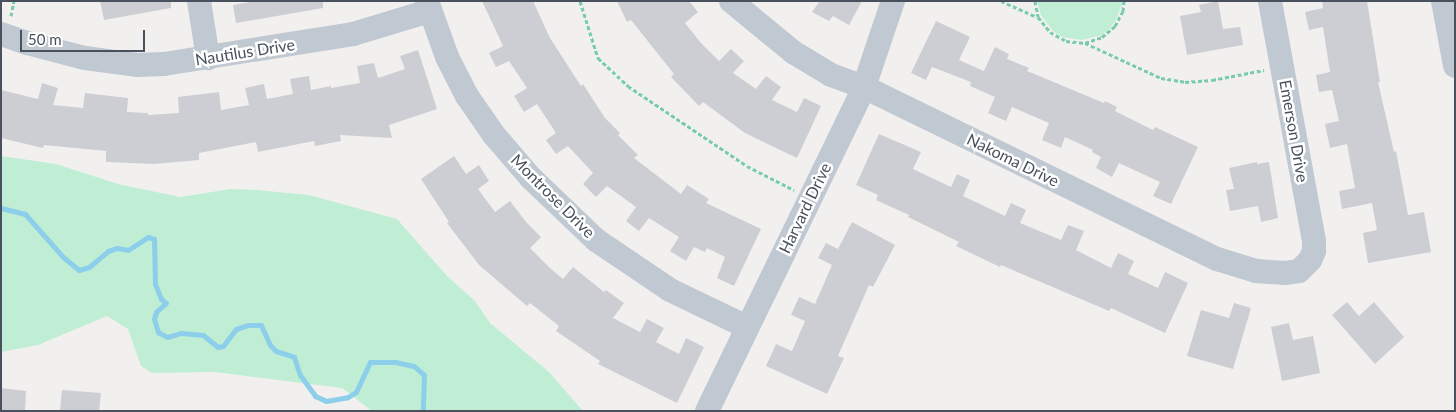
<!DOCTYPE html>
<style>
body{margin:0}
#map{position:relative;width:1456px;height:412px;overflow:hidden;background:#f2f0ef;font-family:Lato,sans-serif}
div>[style]{position:absolute}
.green>*{inset:0;background:#bfeed5}
.stream>*{height:5px;margin:-2.5px;padding:0 2.5px;transform-origin:2.5px;border-radius:2.5px;background:#8dcfea}
.building>*{inset:0;background:#ccced4}
.path>*{height:3px;margin-top:-1.5px;transform-origin:0;background:repeating-linear-gradient(90deg,#77cca9 0 4px,transparent 0 6.5px)}
.minor>*{height:24px;margin:-12px;padding:0 12px;transform-origin:12px;border-radius:12px;background:#c0c8d1}
span{translate:-50% -50%;white-space:nowrap;text-align:center;line-height:1.15;-webkit-text-stroke:5px #fff;paint-order:stroke}
.street-label{font-size:16px;color:#48515d}
.frame{position:absolute;inset:0;border:2px solid #48515d;pointer-events:none}
.scale{position:absolute;left:20px;top:30px;width:125px;height:22px;box-sizing:border-box;border:2px solid #48515d;border-top:0;padding-left:6px;font-size:15px;line-height:18px;white-space:nowrap;color:#48515d;-webkit-text-stroke:4px #fff;paint-order:stroke}
</style>
<div id="map">
<div class="green">
<i style="clip-path:polygon(1037px 1px,1123px 1px,1116px 20px,1110px 28px,1102px 35px,1082px 40px,1062px 37px,1053px 31px,1041px 15px)"></i>
<i style="clip-path:polygon(1px 156px,56px 164px,118px 184px,180px 197px,231px 189px,257px 190px,309px 195px,397px 219px,447px 276px,475px 301px,490px 323px,549px 372px,583px 411px,372px 411px,342px 388px,215px 372px,152px 373px,141px 366px,128px 329px,107px 316px,38px 345px,1px 352px)"></i>
</div>
<div class="stream">
<i style="left:1px;top:208px;width:25px;rotate:14deg"></i>
<i style="left:25px;top:214px;width:57px;rotate:48.5deg"></i>
<i style="left:63px;top:257px;width:21px;rotate:39deg"></i>
<i style="left:79px;top:270px;width:10px;rotate:-17deg"></i>
<i style="left:89px;top:267px;width:25px;rotate:-40deg"></i>
<i style="left:108px;top:251px;width:9px;rotate:-18deg"></i>
<i style="left:117px;top:248px;width:11px;rotate:10deg"></i>
<i style="left:128px;top:250px;width:24px;rotate:-33deg"></i>
<i style="left:148px;top:237px;width:6px;rotate:18deg"></i>
<i style="left:154px;top:239px;width:45px;rotate:88.7deg"></i>
<i style="left:155px;top:284px;width:16px;rotate:68deg"></i>
<i style="left:161px;top:299px;width:6px;rotate:39deg"></i>
<i style="left:166px;top:303px;width:13px;rotate:138deg"></i>
<i style="left:156px;top:312px;width:7px;rotate:106deg"></i>
<i style="left:154px;top:319px;width:14px;rotate:73deg"></i>
<i style="left:158px;top:332px;width:10px;rotate:29deg"></i>
<i style="left:167px;top:337px;width:15px;rotate:-16deg"></i>
<i style="left:181px;top:333px;width:22px;rotate:5deg"></i>
<i style="left:203px;top:335px;width:19px;rotate:39deg"></i>
<i style="left:218px;top:347px;width:5px;rotate:-11deg"></i>
<i style="left:223px;top:346px;width:21px;rotate:-53deg"></i>
<i style="left:236px;top:329px;width:13px;rotate:-18deg"></i>
<i style="left:248px;top:325px;width:13px"></i>
<i style="left:261px;top:325px;width:22px;rotate:66deg"></i>
<i style="left:270px;top:345px;width:8px;rotate:45deg"></i>
<i style="left:276px;top:351px;width:19px;rotate:18deg"></i>
<i style="left:294px;top:357px;width:19px;rotate:72deg"></i>
<i style="left:300px;top:375px;width:26px;rotate:54deg"></i>
<i style="left:315px;top:396px;width:12px;rotate:24deg"></i>
<i style="left:326px;top:401px;width:22px;rotate:-10deg"></i>
<i style="left:348px;top:397px;width:9px;rotate:-32deg"></i>
<i style="left:356px;top:392px;width:33px;rotate:-65deg"></i>
<i style="left:370px;top:362px;width:25px"></i>
<i style="left:395px;top:362px;width:19px;rotate:12deg"></i>
<i style="left:414px;top:366px;width:13px;rotate:42deg"></i>
<i style="left:424px;top:375px;width:36px;rotate:92deg"></i>
</div>
<div class="building">
<i style="clip-path:polygon(100px 1px,171px 1px,171px 8px,104px 20px)"></i>
<i style="clip-path:polygon(255px 1px,323px 1px,323px 8px,236px 23px,233px 5px)"></i>
<i style="clip-path:polygon(482px 1px,533px 1px,550px 38px,581px 86px,583px 84px,605px 118px,620px 133px,618px 135px,638px 155px,634px 158px,681px 194px,687px 185px,709px 199px,706px 203px,761px 229px,734px 286px,717px 278px,725px 257px,707px 248px,705px 252px,694px 247px,686px 261px,670px 251px,679px 237px,649px 218px,639px 231px,626px 221px,636px 207px,607px 186px,596px 197px,583px 184px,593px 173px,568px 146px,556px 154px,546px 140px,556px 133px,537px 104px,524px 112px,514px 96px,527px 88px,509px 61px,496px 67px,489px 53px,503px 46px)"></i>
<i style="clip-path:polygon(617px 1px,689px 1px,698px 12px,685px 23px,701px 43px,719px 61px,731px 49px,744px 61px,733px 73px,756px 89px,766px 76px,781px 87px,772px 100px,797px 112px,804px 98px,821px 106px,797px 158px,745px 133px,703px 102px,699px 106px,671px 77px,674px 74px,631px 20px,627px 22px)"></i>
<i style="clip-path:polygon(820px 1px,862px 1px,849px 25px,833px 16px,829px 21px,812px 12px)"></i>
<i style="clip-path:polygon(1218px 1px,1223px 29px,1240px 27px,1243px 45px,1187px 55px,1180px 16px,1201px 12px,1199px 5px)"></i>
<i style="clip-path:polygon(1322px 1px,1367px 1px,1380px 82px,1378px 82px,1394px 152px,1396px 151px,1408px 215px,1424px 212px,1431px 252px,1368px 263px,1363px 233px,1377px 230px,1372px 203px,1342px 209px,1339px 191px,1355px 188px,1347px 144px,1330px 148px,1325px 124px,1339px 121px,1332px 90px,1319px 92px,1316px 75px,1330px 72px,1323px 27px,1309px 30px,1305px 12px,1323px 8px)"></i>
<i style="clip-path:polygon(936px 21px,970px 37px,959px 60px,984px 71px,995px 47px,1009px 54px,1007px 59px,1029px 68px,1027px 71px,1104px 103px,1105px 101px,1117px 107px,1115px 111px,1153px 130px,1155px 127px,1198px 147px,1171px 204px,1153px 196px,1160px 182px,1119px 163px,1112px 177px,1096px 168px,1101px 157px,1092px 152px,1093px 150px,1065px 137px,1061px 148px,1042px 140px,1049px 123px,1012px 107px,1006px 121px,988px 113px,995px 97px,970px 86px,971px 82px,932px 67px,926px 80px,911px 73px)"></i>
<i style="clip-path:polygon(418px 50px,437px 109px,389px 125px,392px 138px,340px 135px,341px 141px,315px 146px,314px 141px,258px 152px,256px 142px,199px 153px,199px 160px,154px 164px,106px 162px,106px 151px,44px 145px,43px 148px,1px 138px,1px 90px,38px 99px,42px 83px,58px 88px,53px 105px,83px 108px,85px 93px,128px 98px,127px 112px,148px 113px,148px 115px,179px 113px,178px 97px,219px 92px,221px 110px,249px 105px,245px 88px,264px 84px,267px 99px,293px 94px,290px 79px,309px 76px,311px 90px,331px 86px,331px 88px,360px 83px,357px 66px,374px 63px,378px 78px,405px 69px,400px 56px)"></i>
<i style="clip-path:polygon(879px 134px,921px 152px,913px 169px,951px 187px,957px 174px,970px 180px,963px 196px,1005px 216px,1011px 203px,1026px 210px,1020px 223px,1061px 240px,1068px 225px,1084px 231px,1076px 250px,1111px 268px,1118px 253px,1134px 261px,1128px 274px,1158px 288px,1165px 272px,1188px 283px,1165px 333px,1111px 308px,1109px 311px,1001px 265px,1000px 267px,956px 246px,959px 242px,908px 217px,909px 215px,876px 200px,878px 195px,856px 185px)"></i>
<i style="clip-path:polygon(454px 156px,466px 174px,479px 165px,489px 181px,478px 189px,495px 212px,510px 201px,526px 222px,541px 237px,530px 248px,551px 269px,563px 279px,573px 267px,604px 292px,606px 290px,624px 303px,613px 318px,640px 332px,647px 319px,664px 328px,656px 342px,679px 354px,686px 338px,704px 347px,677px 403px,598px 364px,600px 361px,556px 331px,559px 326px,530px 303px,527px 306px,479px 265px,447px 223px,449px 222px,421px 179px)"></i>
<i style="clip-path:polygon(1257px 162px,1257px 164px,1269px 162px,1278px 218px,1261px 222px,1258px 206px,1230px 211px,1226px 190px,1234px 189px,1229px 168px)"></i>
<i style="clip-path:polygon(852px 222px,895px 245px,873px 287px,869px 285px,838px 356px,844px 358px,827px 394px,766px 366px,776px 344px,792px 351px,805px 321px,791px 315px,799px 297px,815px 304px,832px 265px,818px 258px,826px 243px,838px 249px)"></i>
<i style="clip-path:polygon(1347px 302px,1359px 316px,1374px 302px,1404px 337px,1375px 364px,1332px 315px)"></i>
<i style="clip-path:polygon(1234px 303px,1251px 308px,1233px 369px,1187px 356px,1201px 310px,1229px 318px)"></i>
<i style="clip-path:polygon(1289px 323px,1293px 340px,1313px 336px,1320px 373px,1282px 381px,1271px 327px)"></i>
<i style="clip-path:polygon(1px 388px,26px 391px,25px 411px,1px 411px)"></i>
<i style="clip-path:polygon(62px 390px,101px 393px,99px 411px,60px 411px)"></i>
</div>
<div class="path">
<i style="left:580px;top:1px;width:60px;rotate:72.5deg"></i>
<i style="left:598px;top:58px;width:41px;rotate:43deg"></i>
<i style="left:628px;top:86px;width:143px;rotate:33.9deg"></i>
<i style="left:747px;top:166px;width:53px;rotate:27.1deg"></i>
<i style="left:1001px;top:1px;width:39px;rotate:24deg"></i>
<i style="left:1035px;top:1px;width:16px;rotate:79deg"></i>
<i style="left:1038px;top:17px;width:19px;rotate:51deg"></i>
<i style="left:1050px;top:32px;width:18px;rotate:29deg"></i>
<i style="left:1066px;top:41px;width:19px;rotate:6deg"></i>
<i style="left:1085px;top:43px;width:18px;rotate:-19deg"></i>
<i style="left:1102px;top:37px;width:17px;rotate:-40deg"></i>
<i style="left:1115px;top:26px;width:17px;rotate:-62deg"></i>
<i style="left:1123px;top:11px;width:10px;rotate:-84deg"></i>
<i style="left:11px;top:16px;width:15px;rotate:-79deg"></i>
<i style="left:1085px;top:43px;width:84px;rotate:24.7deg"></i>
<i style="left:1161px;top:78px;width:24px;rotate:9deg"></i>
<i style="left:1185px;top:82px;width:27px;rotate:-4deg"></i>
<i style="left:1212px;top:80px;width:53px;rotate:-10.9deg"></i>
</div>
<div class="minor">
<i style="left:199px;top:1px;width:58px;rotate:81deg"></i>
<i style="left:427px;top:1px;width:59px;rotate:70.3deg"></i>
<i style="left:447px;top:57px;width:44px;rotate:62.9deg"></i>
<i style="left:467px;top:96px;width:47px;rotate:55.3deg"></i>
<i style="left:494px;top:135px;width:57px;rotate:49.3deg"></i>
<i style="left:531px;top:178px;width:90px;rotate:43.6deg"></i>
<i style="left:596px;top:240px;width:89px;rotate:34deg"></i>
<i style="left:670px;top:290px;width:85px;rotate:25.7deg"></i>
<i style="left:731px;top:1px;width:80px;rotate:39.4deg"></i>
<i style="left:793px;top:52px;width:44px;rotate:31.2deg"></i>
<i style="left:831px;top:75px;width:35px;rotate:20deg"></i>
<i style="left:864px;top:87px;width:393px;rotate:26deg"></i>
<i style="left:1217px;top:259px;width:41px;rotate:17.1deg"></i>
<i style="left:1256px;top:271px;width:29px;rotate:4deg"></i>
<i style="left:1285px;top:273px;width:14px;rotate:-8deg"></i>
<i style="left:1299px;top:271px;width:16px;rotate:-45deg"></i>
<i style="left:1310px;top:260px;width:10px;rotate:-66deg"></i>
<i style="left:1314px;top:251px;width:10px;rotate:-90deg"></i>
<i style="left:1314px;top:241px;width:244px;rotate:-100.4deg"></i>
<i style="left:1443px;top:1px;width:66px;rotate:79.5deg"></i>
<i style="left:1px;top:34px;width:28px;rotate:19deg"></i>
<i style="left:27px;top:43px;width:60px;rotate:14.5deg"></i>
<i style="left:85px;top:58px;width:52px;rotate:7.7deg"></i>
<i style="left:137px;top:65px;width:27px;rotate:-2deg"></i>
<i style="left:164px;top:64px;width:191px;rotate:-9deg"></i>
<i style="left:353px;top:34px;width:79px;rotate:-16.8deg"></i>
<i style="left:707px;top:411px;width:360px;rotate:-64.1deg"></i>
<i style="left:864px;top:87px;width:91px;rotate:-71.4deg"></i>
</div>
<div class="street-label">
<span style="left:245px;top:52px;rotate:-9deg">Nautilus Drive</span>
<span style="left:1294px;top:131px;rotate:80deg">Emerson Drive</span>
<span style="left:1013px;top:160px;rotate:26deg">Nakoma Drive</span>
<span style="left:553px;top:196px;rotate:45deg">Montrose Drive</span>
<span style="left:805px;top:208px;rotate:-64deg">Harvard Drive</span>
</div>
<div class="frame"></div>
<div class="scale">50 m</div>
</div>
